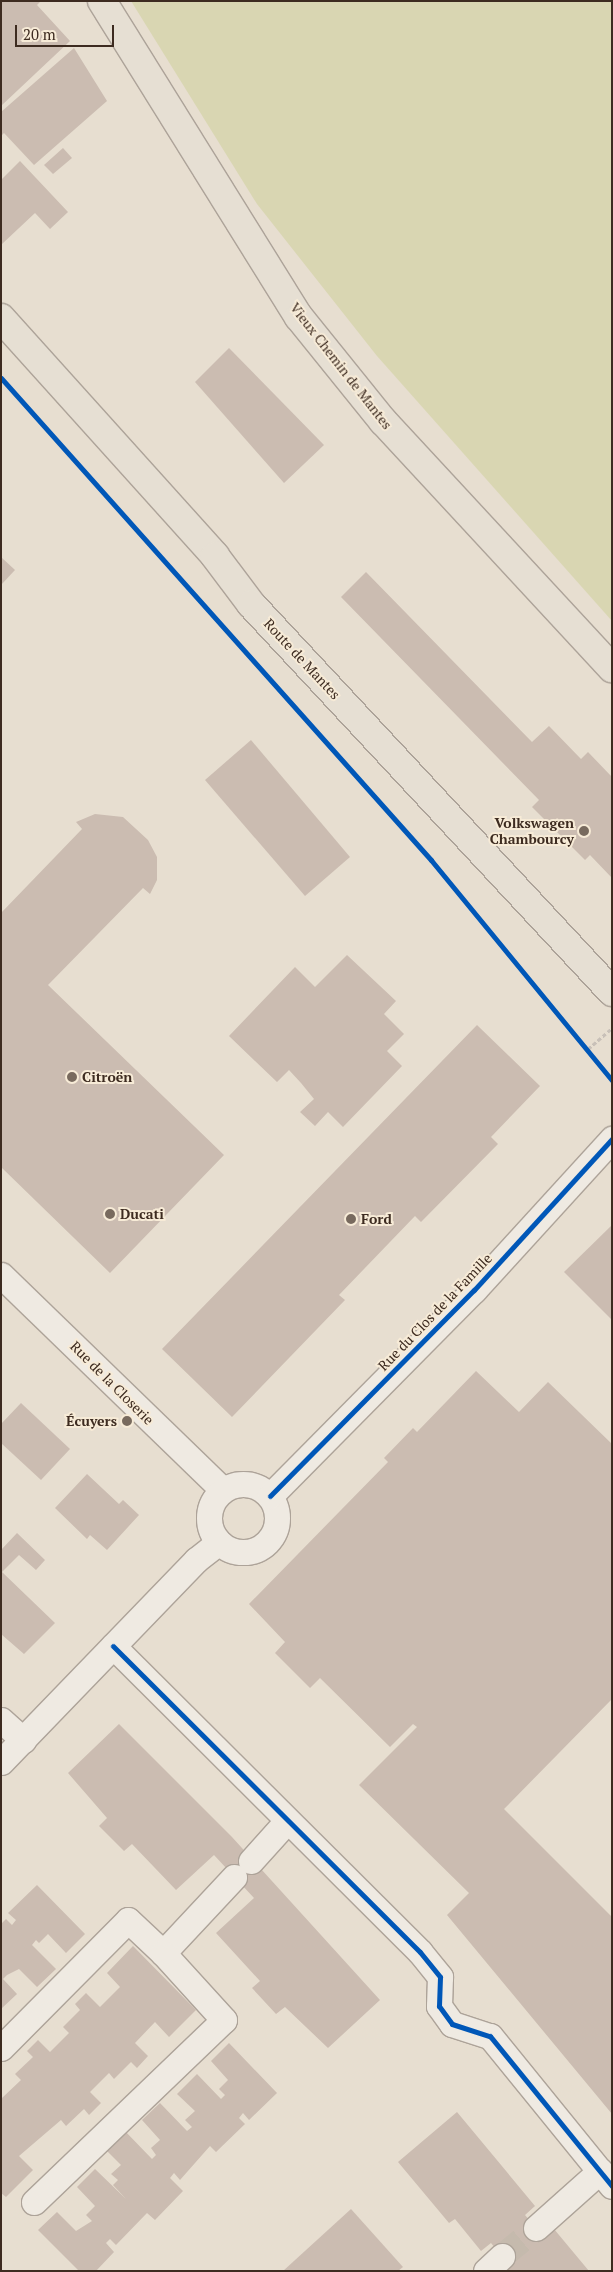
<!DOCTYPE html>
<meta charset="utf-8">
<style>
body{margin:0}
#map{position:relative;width:613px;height:2272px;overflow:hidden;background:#e7ded0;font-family:"PT Serif",serif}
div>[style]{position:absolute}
.green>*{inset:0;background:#d9d6b2}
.building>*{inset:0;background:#cbbcb1}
.street-tunnel>*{height:25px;margin-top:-12.5px;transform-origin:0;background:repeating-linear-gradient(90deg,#c5baad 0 25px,transparent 0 37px)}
.path>*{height:3px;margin-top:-1.5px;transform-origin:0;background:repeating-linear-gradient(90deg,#c8c0b8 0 4px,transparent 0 6.5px)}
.roads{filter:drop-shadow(1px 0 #ada399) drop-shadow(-1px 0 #ada399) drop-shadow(0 1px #ada399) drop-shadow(0 -1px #ada399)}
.street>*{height:25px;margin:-12.5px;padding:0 12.5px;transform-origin:12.5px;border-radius:12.5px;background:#efeae2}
.street>.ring{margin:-12.5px;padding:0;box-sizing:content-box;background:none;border:25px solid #efeae2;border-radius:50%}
.primary>*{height:28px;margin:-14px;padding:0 14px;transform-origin:14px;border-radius:14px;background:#e6dfd3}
.cycleway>*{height:5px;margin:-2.5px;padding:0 2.5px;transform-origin:2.5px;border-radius:2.5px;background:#0057b8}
.dots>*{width:14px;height:14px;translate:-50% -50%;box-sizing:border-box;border:2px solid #f7ebd7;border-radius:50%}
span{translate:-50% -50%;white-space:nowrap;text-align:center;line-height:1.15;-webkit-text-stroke:4px #f7ebd7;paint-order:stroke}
.street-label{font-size:14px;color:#3d2b20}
.poi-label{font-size:14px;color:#3d2b20;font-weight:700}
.right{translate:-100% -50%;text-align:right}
.left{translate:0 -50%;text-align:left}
.frame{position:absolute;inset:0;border:2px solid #3d2b20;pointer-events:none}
.scale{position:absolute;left:15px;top:25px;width:99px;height:22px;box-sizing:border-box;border:2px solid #3d2b20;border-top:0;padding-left:6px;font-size:15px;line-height:18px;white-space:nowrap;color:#3d2b20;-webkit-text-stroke:4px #f7ebd7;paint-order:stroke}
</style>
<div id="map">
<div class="green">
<i style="clip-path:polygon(131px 1px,612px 1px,612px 621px,377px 356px,257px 204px)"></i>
</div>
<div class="building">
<i style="clip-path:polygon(1px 1px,41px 1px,37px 5px,70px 41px,1px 106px)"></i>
<i style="clip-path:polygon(74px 48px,107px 101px,34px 165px,4px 133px,1px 136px,1px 112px)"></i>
<i style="clip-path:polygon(63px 148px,72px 158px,53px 174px,44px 165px)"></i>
<i style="clip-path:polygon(20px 161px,68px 212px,50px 229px,35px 213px,2px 244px,1px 180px)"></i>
<i style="clip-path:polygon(229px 348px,324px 445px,284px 483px,195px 382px)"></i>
<i style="clip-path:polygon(1px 557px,15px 570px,1px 585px)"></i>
<i style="clip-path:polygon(366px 572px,532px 742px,549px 726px,581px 759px,588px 752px,612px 777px,612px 878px,590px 855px,585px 860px,532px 807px,539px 800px,341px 597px)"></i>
<i style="clip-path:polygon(251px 740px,350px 857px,305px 896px,205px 780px)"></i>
<i style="clip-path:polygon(95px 814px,123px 817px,148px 840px,157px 857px,157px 880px,150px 894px,143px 888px,48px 985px,224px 1155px,110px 1273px,1px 1167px,1px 913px,82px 829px,76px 822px)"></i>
<i style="clip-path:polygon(347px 955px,396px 1001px,384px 1014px,404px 1034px,387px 1051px,402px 1066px,343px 1127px,328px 1112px,315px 1126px,300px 1112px,314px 1099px,301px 1083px,289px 1070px,277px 1082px,229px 1036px,295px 967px,315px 987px)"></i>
<i style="clip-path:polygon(477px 1025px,540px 1086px,491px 1137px,498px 1144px,421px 1222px,415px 1216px,339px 1295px,345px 1300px,232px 1417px,162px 1349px)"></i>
<i style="clip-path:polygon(612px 1225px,612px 1320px,564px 1272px)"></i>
<i style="clip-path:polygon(476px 1371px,519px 1412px,548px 1382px,612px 1444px,612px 1699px,504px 1809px,612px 1917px,612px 2114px,447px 1915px,469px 1893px,359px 1785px,417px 1727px,413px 1724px,390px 1747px,320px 1678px,310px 1688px,275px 1653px,285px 1642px,249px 1604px,388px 1462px,384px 1458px,413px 1428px,417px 1432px)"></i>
<i style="clip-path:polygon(21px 1403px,70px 1449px,41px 1480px,1px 1443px,1px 1424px)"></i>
<i style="clip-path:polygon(87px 1474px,119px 1504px,123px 1500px,139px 1515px,107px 1550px,90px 1535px,87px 1539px,55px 1508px)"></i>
<i style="clip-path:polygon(17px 1533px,45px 1560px,36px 1570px,19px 1555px,2px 1572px,55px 1623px,24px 1654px,1px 1634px,1px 1550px)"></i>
<i style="clip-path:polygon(119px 1724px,232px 1837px,380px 2000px,328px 2048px,285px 2007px,276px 2014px,252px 1988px,260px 1981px,216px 1933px,254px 1898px,214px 1855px,176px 1890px,132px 1844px,124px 1851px,99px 1826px,107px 1818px,68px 1773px)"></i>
<i style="clip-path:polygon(37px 1885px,85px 1934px,66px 1953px,48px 1934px,39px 1943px,36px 1940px,32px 1945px,56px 1969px,37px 1987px,19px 1969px,7px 1975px,3px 1979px,17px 1994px,1px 2009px,1px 1924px,6px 1919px,12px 1925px,16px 1920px,8px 1913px)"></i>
<i style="clip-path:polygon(133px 1946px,196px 2010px,169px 2037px,155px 2022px,135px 2043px,148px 2056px,137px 2068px,131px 2062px,114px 2079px,109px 2073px,90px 2092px,101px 2103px,89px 2115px,84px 2109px,66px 2126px,61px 2120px,19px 2156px,33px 2170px,6px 2197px,1px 2193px,2px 2098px,21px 2080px,15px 2074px,33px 2057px,27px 2051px,38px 2040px,50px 2052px,69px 2033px,63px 2027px,80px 2010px,75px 2004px,86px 1993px,100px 2007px,120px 1987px,107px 1973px)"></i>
<i style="clip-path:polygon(229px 2043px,277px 2093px,249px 2120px,243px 2113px,239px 2118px,245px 2124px,216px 2152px,210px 2146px,180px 2180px,174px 2173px,170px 2178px,183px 2191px,155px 2220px,147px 2213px,116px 2245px,110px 2239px,106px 2243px,114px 2252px,96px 2271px,79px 2271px,38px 2230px,57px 2212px,76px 2231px,92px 2221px,86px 2215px,95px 2206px,77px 2187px,95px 2169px,126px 2199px,113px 2185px,118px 2180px,111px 2174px,121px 2165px,103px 2147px,123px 2129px,152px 2159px,156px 2155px,151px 2148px,160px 2140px,142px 2120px,160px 2103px,187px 2131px,192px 2127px,185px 2120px,195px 2111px,177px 2094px,197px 2074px,221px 2099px,225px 2095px,219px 2089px,228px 2080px,211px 2061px)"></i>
<i style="clip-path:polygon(457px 2112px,535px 2206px,525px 2215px,544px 2238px,554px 2229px,589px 2271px,505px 2271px,510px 2266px,491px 2243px,481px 2251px,455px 2219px,449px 2223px,398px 2162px)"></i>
<i style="clip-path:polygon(351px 2209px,403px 2267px,398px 2271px,283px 2271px)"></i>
</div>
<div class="street-tunnel">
<i style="left:502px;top:2256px;width:44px;rotate:-39.5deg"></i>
</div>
<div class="path">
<i style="left:588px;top:1049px;width:32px;rotate:-41deg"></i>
</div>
<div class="roads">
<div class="street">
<i style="left:1px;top:1275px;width:309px;rotate:44.1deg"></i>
<i class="ring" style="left:209px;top:1484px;width:43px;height:43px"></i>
<i style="left:270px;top:1496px;width:290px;rotate:-45.3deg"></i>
<i style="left:474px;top:1290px;width:205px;rotate:-47.6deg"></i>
<i style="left:113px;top:1646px;width:433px;rotate:44.9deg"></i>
<i style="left:420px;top:1952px;width:32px;rotate:51deg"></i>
<i style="left:440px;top:1977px;width:29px;rotate:92deg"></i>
<i style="left:439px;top:2006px;width:22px;rotate:54deg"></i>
<i style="left:452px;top:2024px;width:40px;rotate:18deg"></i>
<i style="left:490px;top:2036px;width:193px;rotate:50.9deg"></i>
<i style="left:1px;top:1720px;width:30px;rotate:42deg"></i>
<i style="left:1px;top:1762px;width:281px;rotate:-46deg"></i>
<i style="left:196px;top:1560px;width:29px;rotate:-38deg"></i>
<i style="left:251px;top:1861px;width:52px;rotate:-48.1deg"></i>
<i style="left:1px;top:2048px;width:180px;rotate:-45.2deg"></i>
<i style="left:128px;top:1920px;width:48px;rotate:43.3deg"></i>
<i style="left:163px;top:1953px;width:104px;rotate:-46.9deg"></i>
<i style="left:34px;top:2202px;width:263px;rotate:-43.8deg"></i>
<i style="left:224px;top:2020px;width:91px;rotate:-132.3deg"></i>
<i style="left:536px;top:2228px;width:86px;rotate:-41.7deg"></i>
<i style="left:486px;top:2271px;width:22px;rotate:-43deg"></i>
</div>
<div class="primary">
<i style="left:102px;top:1px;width:372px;rotate:58.1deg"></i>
<i style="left:299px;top:317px;width:134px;rotate:51.1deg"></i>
<i style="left:383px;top:421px;width:337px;rotate:47.2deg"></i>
<i style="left:1px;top:318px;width:320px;rotate:48deg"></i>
<i style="left:215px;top:556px;width:60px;rotate:53.1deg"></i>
<i style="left:251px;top:604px;width:530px;rotate:47.06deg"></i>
</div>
</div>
<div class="cycleway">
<i style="left:1px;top:378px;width:646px;rotate:48.26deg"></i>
<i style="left:431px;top:860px;width:285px;rotate:50.6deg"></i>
<i style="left:270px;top:1496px;width:290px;rotate:-45.3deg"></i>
<i style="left:474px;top:1290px;width:205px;rotate:-47.6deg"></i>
<i style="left:113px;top:1646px;width:433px;rotate:44.9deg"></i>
<i style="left:420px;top:1952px;width:32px;rotate:51deg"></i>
<i style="left:440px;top:1977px;width:29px;rotate:92deg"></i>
<i style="left:439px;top:2006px;width:22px;rotate:54deg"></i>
<i style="left:452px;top:2024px;width:40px;rotate:18deg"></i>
<i style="left:490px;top:2036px;width:193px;rotate:50.9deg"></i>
</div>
<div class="dots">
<i style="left:584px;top:831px;background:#786a5e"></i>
<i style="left:72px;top:1077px;background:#786a5e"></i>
<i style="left:110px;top:1214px;background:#786a5e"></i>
<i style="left:351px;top:1219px;background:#786a5e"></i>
<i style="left:127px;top:1421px;background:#786a5e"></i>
</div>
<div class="street-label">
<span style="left:341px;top:366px;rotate:52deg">Vieux Chemin de Mantes</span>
<span style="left:302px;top:659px;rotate:47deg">Route de Mantes</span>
<span style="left:435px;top:1312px;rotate:-46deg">Rue du Clos de la Famille</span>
<span style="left:112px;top:1383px;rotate:45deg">Rue de la Closerie</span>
</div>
<div class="poi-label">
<span class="right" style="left:574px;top:831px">Volkswagen<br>Chambourcy</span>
<span class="left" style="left:82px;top:1077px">Citroën</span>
<span class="left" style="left:120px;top:1214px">Ducati</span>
<span class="left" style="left:361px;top:1219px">Ford</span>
<span class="right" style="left:117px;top:1421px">Écuyers</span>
</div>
<div class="frame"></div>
<div class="scale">20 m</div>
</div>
